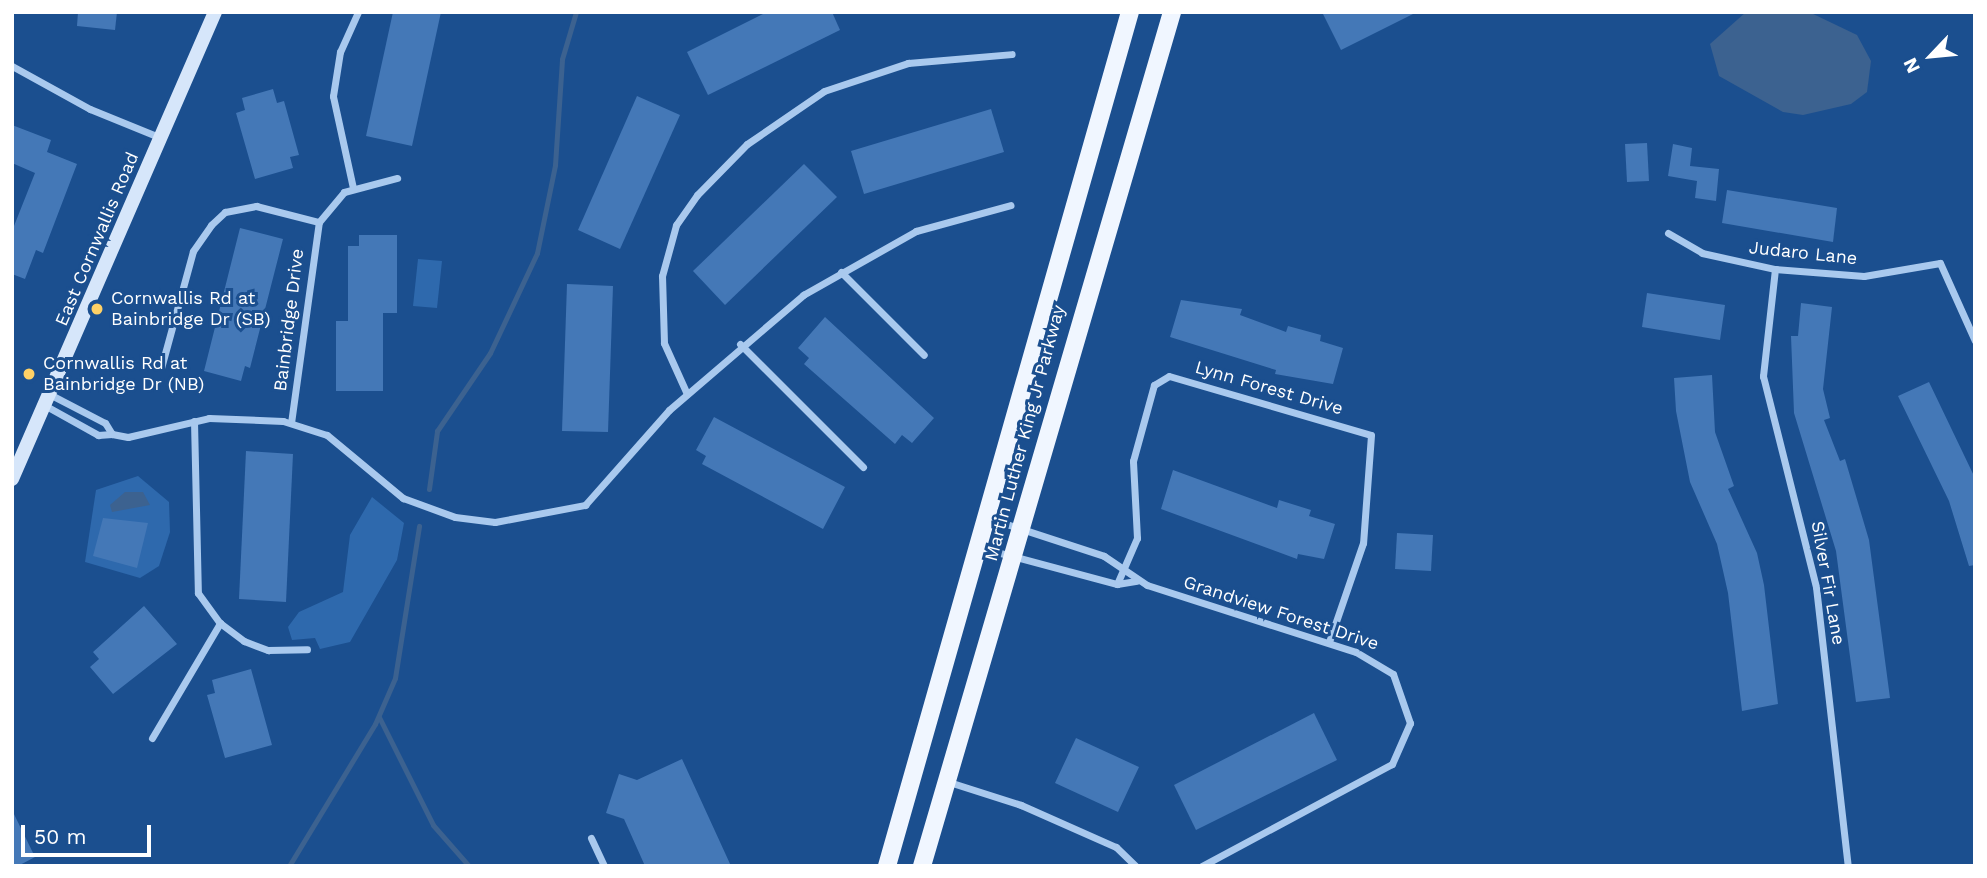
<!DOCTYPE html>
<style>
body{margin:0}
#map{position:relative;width:1987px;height:878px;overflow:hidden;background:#1b4f8f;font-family:"Work Sans",sans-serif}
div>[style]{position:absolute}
.green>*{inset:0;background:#2e69ad}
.water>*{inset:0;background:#3c6290}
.stream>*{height:5px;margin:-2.5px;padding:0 2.5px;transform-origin:2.5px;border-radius:2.5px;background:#3c6290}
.building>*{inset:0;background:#4478b7}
.street>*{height:7px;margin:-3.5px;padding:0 3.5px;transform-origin:3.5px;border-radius:3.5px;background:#a9c9ee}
.secondary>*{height:14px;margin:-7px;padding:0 7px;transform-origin:7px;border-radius:7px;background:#d6e6fa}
.primary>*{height:18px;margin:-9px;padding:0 9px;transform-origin:9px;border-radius:9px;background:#f0f6ff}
.dots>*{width:19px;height:19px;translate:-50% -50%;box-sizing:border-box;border:4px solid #1b4f8f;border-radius:50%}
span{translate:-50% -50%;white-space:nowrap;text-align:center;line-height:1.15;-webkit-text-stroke:6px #1b4f8f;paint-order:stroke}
.street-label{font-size:18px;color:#fff}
.poi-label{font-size:18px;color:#fff}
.left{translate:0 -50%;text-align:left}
.frame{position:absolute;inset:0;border:14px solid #fff;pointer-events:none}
.north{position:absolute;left:1896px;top:21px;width:70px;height:70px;-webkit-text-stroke:5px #1b4f8f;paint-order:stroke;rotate:244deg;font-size:19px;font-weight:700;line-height:28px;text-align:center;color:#fff}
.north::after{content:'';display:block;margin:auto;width:24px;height:32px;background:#fff;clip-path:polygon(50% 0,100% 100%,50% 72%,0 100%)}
.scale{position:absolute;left:21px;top:825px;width:130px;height:32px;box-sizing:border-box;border:4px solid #fff;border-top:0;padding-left:9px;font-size:21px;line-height:24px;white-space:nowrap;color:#fff;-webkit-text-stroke:5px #1b4f8f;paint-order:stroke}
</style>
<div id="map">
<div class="green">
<i style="clip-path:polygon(418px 259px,442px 261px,437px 308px,413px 306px)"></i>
<i style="clip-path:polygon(138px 476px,169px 502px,170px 532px,159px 566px,140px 578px,85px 562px,96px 490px)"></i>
<i style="clip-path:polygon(372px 497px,404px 523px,397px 560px,350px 642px,320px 649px,315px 638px,292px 640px,288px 627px,299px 612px,343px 592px,350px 535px)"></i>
</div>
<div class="water">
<i style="clip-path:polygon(1746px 12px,1809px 12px,1857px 35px,1871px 61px,1867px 92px,1851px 104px,1803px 115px,1783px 112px,1719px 76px,1710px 44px)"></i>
<i style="clip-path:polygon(125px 492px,143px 492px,150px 505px,112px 512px,110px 505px)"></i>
</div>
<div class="stream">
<i style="left:429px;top:489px;width:59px;rotate:-82.1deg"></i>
<i style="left:437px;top:431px;width:94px;rotate:-55.8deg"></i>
<i style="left:490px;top:353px;width:110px;rotate:-64.8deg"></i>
<i style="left:537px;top:253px;width:90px;rotate:-78.4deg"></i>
<i style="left:555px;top:165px;width:106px;rotate:-86.2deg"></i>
<i style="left:562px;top:59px;width:49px;rotate:-73.4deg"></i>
<i style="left:379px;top:717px;width:121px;rotate:63.4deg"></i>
<i style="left:433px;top:825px;width:55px;rotate:48.7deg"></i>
<i style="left:289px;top:866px;width:166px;rotate:-58.8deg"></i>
<i style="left:375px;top:724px;width:50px;rotate:-66.5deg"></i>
<i style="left:395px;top:678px;width:154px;rotate:-81deg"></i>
</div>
<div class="building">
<i style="clip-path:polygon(78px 12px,117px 12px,115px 30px,77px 26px)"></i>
<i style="clip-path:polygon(393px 12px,441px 12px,412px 146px,366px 136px)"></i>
<i style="clip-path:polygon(767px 12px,832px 12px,840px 30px,708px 95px,687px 52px)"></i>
<i style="clip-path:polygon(1322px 12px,1417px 12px,1341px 50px)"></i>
<i style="clip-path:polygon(273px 89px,277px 103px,284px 101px,299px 155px,290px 157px,293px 168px,255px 179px,236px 113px,245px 110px,242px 98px)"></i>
<i style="clip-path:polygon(637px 96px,680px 115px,620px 249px,578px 230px)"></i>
<i style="clip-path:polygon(991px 109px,1004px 152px,864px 194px,851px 151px)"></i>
<i style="clip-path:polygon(12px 125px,51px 140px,47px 152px,77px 164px,43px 253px,36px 250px,25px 279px,12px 274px,12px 231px,35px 173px,12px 163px)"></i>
<i style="clip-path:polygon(1647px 143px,1649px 181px,1627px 182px,1625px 144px)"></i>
<i style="clip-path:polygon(1673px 144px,1692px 148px,1690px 166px,1719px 169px,1716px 201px,1695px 198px,1697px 181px,1668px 176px)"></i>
<i style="clip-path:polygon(804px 164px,837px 197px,725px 305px,693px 271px)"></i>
<i style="clip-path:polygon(1727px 190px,1837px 208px,1833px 242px,1722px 223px)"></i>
<i style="clip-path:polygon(240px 228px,283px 239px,250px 368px,245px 366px,241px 381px,204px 371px)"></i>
<i style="clip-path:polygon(359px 235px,397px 235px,397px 313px,383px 313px,383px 391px,336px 391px,336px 321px,348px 321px,348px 246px,359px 246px)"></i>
<i style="clip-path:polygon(567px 284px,613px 286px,608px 432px,562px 431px)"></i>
<i style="clip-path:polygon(1647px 293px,1725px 305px,1720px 340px,1642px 327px)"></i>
<i style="clip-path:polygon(1181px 300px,1242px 309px,1240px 315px,1286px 332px,1288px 326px,1321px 335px,1320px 341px,1343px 348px,1333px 384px,1275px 374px,1276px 370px,1170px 337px)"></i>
<i style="clip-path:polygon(1801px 303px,1832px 307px,1823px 389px,1830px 418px,1824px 420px,1840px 461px,1845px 459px,1869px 540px,1890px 698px,1856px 702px,1836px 551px,1794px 413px,1791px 336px,1798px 336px)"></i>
<i style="clip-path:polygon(825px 317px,934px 418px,912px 443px,902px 435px,895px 444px,804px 364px,809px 358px,798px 348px)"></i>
<i style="clip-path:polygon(1712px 375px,1715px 432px,1734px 486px,1728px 489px,1757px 553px,1764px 585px,1778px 704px,1742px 711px,1728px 593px,1717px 544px,1690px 482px,1676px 411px,1674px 378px)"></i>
<i style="clip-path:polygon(1929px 382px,1975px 478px,1975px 565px,1969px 566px,1949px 501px,1898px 396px)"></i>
<i style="clip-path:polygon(714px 417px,845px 487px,823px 529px,702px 464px,706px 456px,696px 450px)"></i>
<i style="clip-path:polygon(246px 451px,293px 454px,286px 602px,239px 599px)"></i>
<i style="clip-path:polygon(1173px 470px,1277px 508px,1279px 500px,1311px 510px,1309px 516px,1335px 524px,1324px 559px,1298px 554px,1297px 559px,1161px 509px)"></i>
<i style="clip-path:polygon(103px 518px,148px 523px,137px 568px,93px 556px)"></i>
<i style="clip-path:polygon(1397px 533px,1433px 535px,1431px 571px,1395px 569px)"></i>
<i style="clip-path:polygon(144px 606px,177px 644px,113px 694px,90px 667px,99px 659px,93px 652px)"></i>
<i style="clip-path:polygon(251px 669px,272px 745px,225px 758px,207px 695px,215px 693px,212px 680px)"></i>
<i style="clip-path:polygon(1314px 713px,1337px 760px,1196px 830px,1174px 785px)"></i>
<i style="clip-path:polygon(1076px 738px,1139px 767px,1118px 812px,1055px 783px)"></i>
<i style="clip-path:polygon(682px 759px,731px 866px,645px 866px,624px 819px,606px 813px,619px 774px,637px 780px)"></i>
<i style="clip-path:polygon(12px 810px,35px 857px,18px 866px,12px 866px)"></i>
</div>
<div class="street">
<i style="left:12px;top:66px;width:89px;rotate:28.9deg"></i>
<i style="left:90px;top:109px;width:77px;rotate:22.2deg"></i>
<i style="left:353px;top:188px;width:94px;rotate:-102.3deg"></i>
<i style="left:333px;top:96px;width:45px;rotate:-81deg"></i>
<i style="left:340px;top:52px;width:44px;rotate:-65.8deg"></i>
<i style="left:1668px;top:233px;width:39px;rotate:30deg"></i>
<i style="left:1702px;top:253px;width:75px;rotate:12.4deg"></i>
<i style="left:1775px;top:269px;width:89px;rotate:4.5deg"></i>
<i style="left:1864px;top:276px;width:77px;rotate:-9.7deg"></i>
<i style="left:1940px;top:263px;width:85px;rotate:65.8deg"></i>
<i style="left:1775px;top:269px;width:108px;rotate:96.4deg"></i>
<i style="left:1763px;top:376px;width:218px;rotate:75.9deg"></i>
<i style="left:1816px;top:587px;width:281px;rotate:83.5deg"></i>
<i style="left:841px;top:272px;width:117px;rotate:45deg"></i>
<i style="left:740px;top:344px;width:174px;rotate:45deg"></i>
<i style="left:161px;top:368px;width:121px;rotate:-74.7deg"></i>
<i style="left:193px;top:251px;width:32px;rotate:-55deg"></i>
<i style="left:211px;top:225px;width:19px;rotate:-43deg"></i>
<i style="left:225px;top:212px;width:32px;rotate:-11deg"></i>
<i style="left:256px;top:206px;width:65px;rotate:14.3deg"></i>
<i style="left:687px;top:394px;width:56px;rotate:-114.3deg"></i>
<i style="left:664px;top:343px;width:67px;rotate:-91.7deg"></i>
<i style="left:662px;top:276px;width:53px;rotate:-74.6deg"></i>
<i style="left:676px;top:225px;width:37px;rotate:-55deg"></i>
<i style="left:697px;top:195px;width:71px;rotate:-45.6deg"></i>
<i style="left:747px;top:144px;width:93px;rotate:-34.5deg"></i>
<i style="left:824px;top:91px;width:89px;rotate:-18.4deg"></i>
<i style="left:908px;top:63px;width:104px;rotate:-4.9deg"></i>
<i style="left:46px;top:406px;width:60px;rotate:29.1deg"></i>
<i style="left:98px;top:435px;width:14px;rotate:-4deg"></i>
<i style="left:112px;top:434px;width:13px;rotate:-122deg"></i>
<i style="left:105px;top:423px;width:61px;rotate:-152.6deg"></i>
<i style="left:194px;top:421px;width:172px;rotate:88.7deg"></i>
<i style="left:198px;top:593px;width:37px;rotate:54deg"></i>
<i style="left:220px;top:623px;width:30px;rotate:37deg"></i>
<i style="left:244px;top:641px;width:26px;rotate:21deg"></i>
<i style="left:268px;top:650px;width:39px;rotate:-1deg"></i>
<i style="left:291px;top:423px;width:203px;rotate:-82.1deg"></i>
<i style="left:319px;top:222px;width:39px;rotate:-50deg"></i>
<i style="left:344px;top:192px;width:55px;rotate:-14.8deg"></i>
<i style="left:112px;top:434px;width:16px;rotate:11deg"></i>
<i style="left:128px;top:437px;width:83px;rotate:-13.2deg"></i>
<i style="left:209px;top:418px;width:74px;rotate:2.3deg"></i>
<i style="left:283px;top:421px;width:46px;rotate:17.7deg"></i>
<i style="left:327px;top:435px;width:99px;rotate:39.7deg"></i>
<i style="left:403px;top:498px;width:55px;rotate:20.1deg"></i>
<i style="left:455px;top:517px;width:40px;rotate:7.1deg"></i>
<i style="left:495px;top:522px;width:92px;rotate:-10.7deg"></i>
<i style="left:585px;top:505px;width:127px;rotate:-48.5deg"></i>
<i style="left:669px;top:410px;width:177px;rotate:-40.6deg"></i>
<i style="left:803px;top:295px;width:130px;rotate:-29.5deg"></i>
<i style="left:916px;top:231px;width:98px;rotate:-15.3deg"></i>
<i style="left:988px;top:518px;width:122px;rotate:18.1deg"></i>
<i style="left:1104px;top:556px;width:52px;rotate:34deg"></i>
<i style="left:1147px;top:585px;width:219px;rotate:17.8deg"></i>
<i style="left:1356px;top:652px;width:43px;rotate:30.7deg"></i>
<i style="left:1393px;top:674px;width:52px;rotate:70.9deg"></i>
<i style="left:1410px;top:723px;width:45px;rotate:113.7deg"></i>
<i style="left:1392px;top:764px;width:216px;rotate:151.8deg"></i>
<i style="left:978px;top:547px;width:144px;rotate:14.9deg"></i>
<i style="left:1117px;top:584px;width:20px;rotate:-9deg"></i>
<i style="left:1117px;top:584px;width:50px;rotate:-66.5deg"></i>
<i style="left:1137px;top:538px;width:77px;rotate:-93deg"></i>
<i style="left:1133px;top:461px;width:79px;rotate:-74.6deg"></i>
<i style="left:1154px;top:385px;width:17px;rotate:-31deg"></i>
<i style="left:1169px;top:376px;width:210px;rotate:16.3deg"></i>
<i style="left:1371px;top:435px;width:108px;rotate:94.2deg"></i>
<i style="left:1363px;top:543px;width:105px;rotate:109deg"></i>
<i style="left:152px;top:738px;width:134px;rotate:-59.4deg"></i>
<i style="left:949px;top:782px;width:76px;rotate:17.7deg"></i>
<i style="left:1021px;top:805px;width:104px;rotate:23.9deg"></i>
<i style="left:1116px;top:847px;width:28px;rotate:44deg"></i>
<i style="left:591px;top:838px;width:31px;rotate:65deg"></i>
</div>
<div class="secondary">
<i style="left:12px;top:479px;width:509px;rotate:-66.51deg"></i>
</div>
<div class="primary">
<i style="left:887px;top:866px;width:888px;rotate:-74.12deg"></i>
<i style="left:922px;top:866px;width:890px;rotate:-73.68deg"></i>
</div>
<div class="dots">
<i style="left:97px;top:309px;background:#ffd166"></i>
<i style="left:29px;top:374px;background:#ffd166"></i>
</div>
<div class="street-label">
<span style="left:97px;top:239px;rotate:-67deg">East Cornwallis Road</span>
<span style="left:1803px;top:253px;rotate:6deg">Judaro Lane</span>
<span style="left:289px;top:320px;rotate:-83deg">Bainbridge Drive</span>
<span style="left:1269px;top:388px;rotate:16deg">Lynn Forest Drive</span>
<span style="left:1025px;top:433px;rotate:-75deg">Martin Luther King Jr Parkway</span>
<span style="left:1828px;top:583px;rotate:80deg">Silver Fir Lane</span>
<span style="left:1281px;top:613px;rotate:18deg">Grandview Forest Drive</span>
</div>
<div class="poi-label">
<span class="left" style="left:111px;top:309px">Cornwallis Rd at<br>Bainbridge Dr (SB)</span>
<span class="left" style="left:43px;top:374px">Cornwallis Rd at<br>Bainbridge Dr (NB)</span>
</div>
<div class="frame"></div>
<div class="north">N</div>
<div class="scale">50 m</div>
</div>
